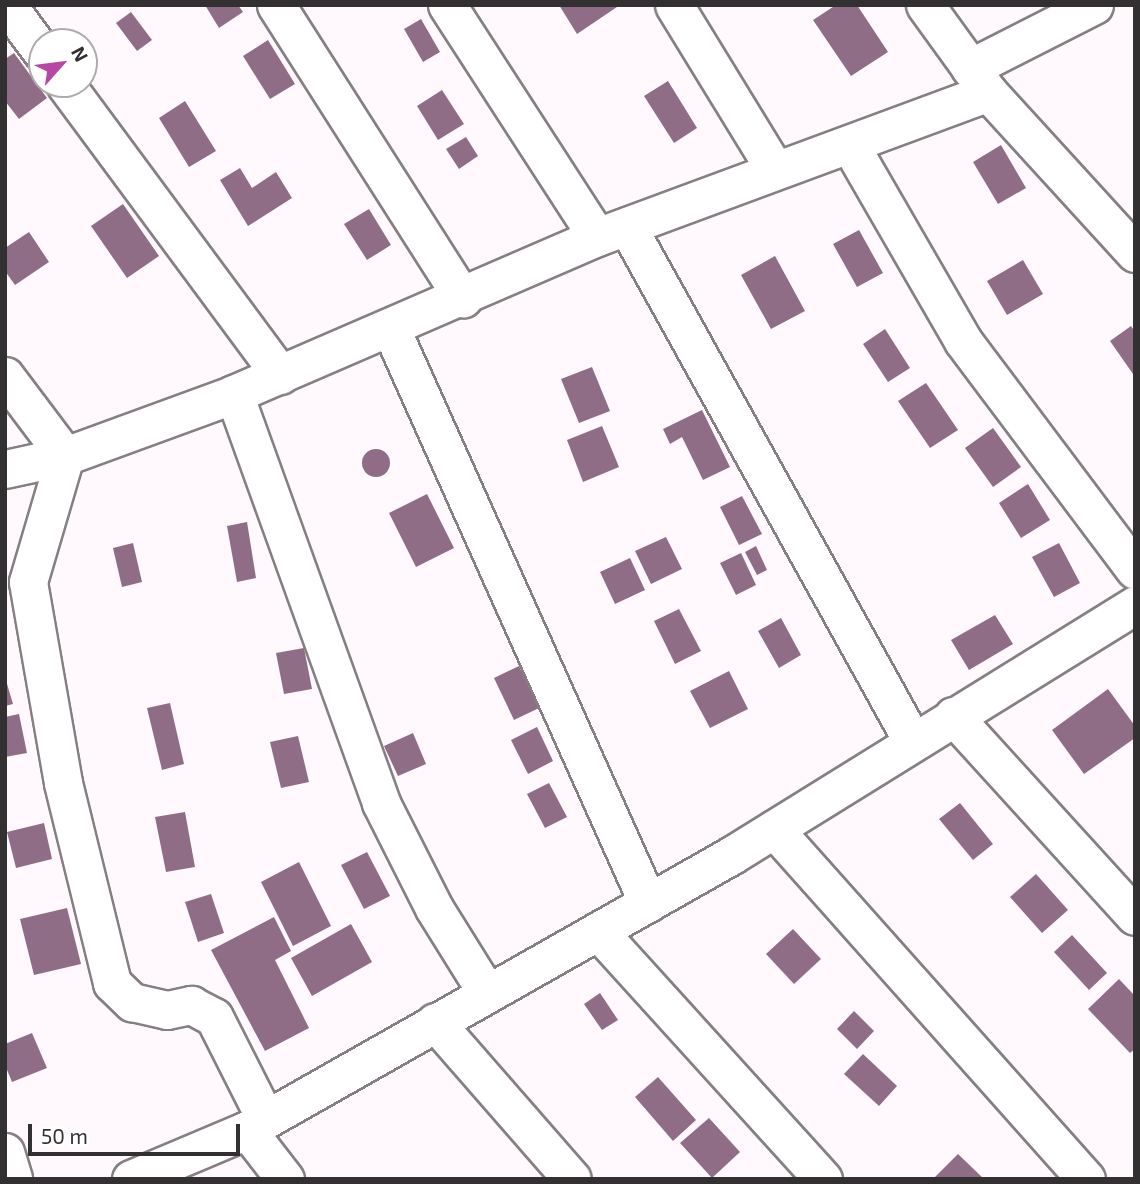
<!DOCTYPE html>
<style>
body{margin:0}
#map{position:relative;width:1140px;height:1184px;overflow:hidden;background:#fff9fd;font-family:"Exo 2",sans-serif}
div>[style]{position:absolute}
.building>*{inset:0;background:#8f6d87}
.round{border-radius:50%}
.roads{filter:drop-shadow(2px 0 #857f84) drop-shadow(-2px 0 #857f84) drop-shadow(0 2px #857f84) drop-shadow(0 -2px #857f84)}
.minor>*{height:37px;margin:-18.5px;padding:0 18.5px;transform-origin:18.5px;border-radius:18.5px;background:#fff}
span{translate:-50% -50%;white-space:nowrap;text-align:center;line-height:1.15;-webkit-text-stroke:7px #fff;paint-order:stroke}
.frame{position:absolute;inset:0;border:7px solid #333032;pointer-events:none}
.north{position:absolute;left:28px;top:28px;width:70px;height:70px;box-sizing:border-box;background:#fff;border:2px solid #adacad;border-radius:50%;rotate:62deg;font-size:19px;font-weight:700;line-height:28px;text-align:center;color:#333032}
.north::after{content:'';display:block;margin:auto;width:24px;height:32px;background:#b747a4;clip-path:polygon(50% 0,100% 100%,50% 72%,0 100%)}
.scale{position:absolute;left:28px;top:1124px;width:212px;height:32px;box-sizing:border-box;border:4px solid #333032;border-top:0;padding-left:9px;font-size:21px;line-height:24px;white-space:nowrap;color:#333032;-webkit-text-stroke:5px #fff;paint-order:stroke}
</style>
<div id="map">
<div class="building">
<i style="clip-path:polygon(205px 5px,238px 5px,243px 12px,219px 28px)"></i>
<i style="clip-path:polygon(559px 5px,616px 5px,617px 7px,577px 34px)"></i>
<i style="clip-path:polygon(836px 5px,857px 5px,888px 52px,851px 76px,813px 20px)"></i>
<i style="clip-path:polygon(131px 12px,152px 40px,137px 51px,116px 23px)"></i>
<i style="clip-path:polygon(421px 19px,440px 52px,423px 62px,404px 29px)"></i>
<i style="clip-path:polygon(268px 40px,295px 84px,270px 99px,243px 56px)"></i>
<i style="clip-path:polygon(14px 53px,47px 98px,19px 119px,5px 101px,5px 59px)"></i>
<i style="clip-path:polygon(668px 81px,697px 128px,674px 143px,644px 96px)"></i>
<i style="clip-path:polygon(442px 90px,464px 124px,438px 140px,417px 106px)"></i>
<i style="clip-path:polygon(185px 101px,216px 151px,189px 167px,159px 118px)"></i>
<i style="clip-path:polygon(466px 137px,478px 156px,459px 169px,446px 149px)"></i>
<i style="clip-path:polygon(1001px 145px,1026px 188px,998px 204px,973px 162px)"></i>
<i style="clip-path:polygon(240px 168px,252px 188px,276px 172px,292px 198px,248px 226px,220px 180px)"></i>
<i style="clip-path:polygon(123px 204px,159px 256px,127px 278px,91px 226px)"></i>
<i style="clip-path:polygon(369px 209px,391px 245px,367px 260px,344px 224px)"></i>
<i style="clip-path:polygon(859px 230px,883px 273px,857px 287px,833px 244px)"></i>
<i style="clip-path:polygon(29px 232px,49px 262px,15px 285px,5px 271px,5px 248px)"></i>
<i style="clip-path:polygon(775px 256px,805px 311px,771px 329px,741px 275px)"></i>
<i style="clip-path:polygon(1023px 260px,1043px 294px,1007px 315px,987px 281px)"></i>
<i style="clip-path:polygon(1131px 326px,1135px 332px,1133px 374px,1110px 341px)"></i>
<i style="clip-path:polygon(885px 329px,910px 368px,888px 382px,863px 344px)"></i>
<i style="clip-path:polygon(592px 367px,610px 411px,579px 423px,561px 379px)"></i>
<i style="clip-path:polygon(926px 383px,958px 430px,930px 448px,898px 401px)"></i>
<i style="clip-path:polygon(702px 410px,730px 467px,703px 480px,682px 437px,670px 444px,663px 429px)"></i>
<i style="clip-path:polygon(602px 426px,619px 467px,583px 482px,567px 440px)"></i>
<i style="clip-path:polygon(993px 428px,1021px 467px,993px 487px,965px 448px)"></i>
<i class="round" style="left:362px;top:449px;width:28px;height:28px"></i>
<i style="clip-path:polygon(1028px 484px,1050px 520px,1021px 538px,999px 503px)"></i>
<i style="clip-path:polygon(427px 494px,454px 548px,416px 567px,389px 513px)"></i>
<i style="clip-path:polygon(742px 496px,762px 534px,739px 545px,720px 507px)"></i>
<i style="clip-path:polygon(247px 522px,256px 578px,237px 582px,227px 526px)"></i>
<i style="clip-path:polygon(666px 537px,682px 569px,651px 584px,635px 551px)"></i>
<i style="clip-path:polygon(133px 543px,142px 582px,122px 587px,113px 548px)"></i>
<i style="clip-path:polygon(1059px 543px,1080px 583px,1054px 597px,1032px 557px)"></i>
<i style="clip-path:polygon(756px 546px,767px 570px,757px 575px,745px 552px)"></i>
<i style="clip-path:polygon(741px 553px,756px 585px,736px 595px,720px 563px)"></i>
<i style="clip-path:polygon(630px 558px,645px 590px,615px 604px,600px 572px)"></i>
<i style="clip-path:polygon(679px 609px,701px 651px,675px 664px,654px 621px)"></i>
<i style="clip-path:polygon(995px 615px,1013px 644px,969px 670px,951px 640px)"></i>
<i style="clip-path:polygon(781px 618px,801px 655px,779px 668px,758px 631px)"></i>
<i style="clip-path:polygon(304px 648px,312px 689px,284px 694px,276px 653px)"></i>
<i style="clip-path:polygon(519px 666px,539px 708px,514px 720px,494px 678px)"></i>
<i style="clip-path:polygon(729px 671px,748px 709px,710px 728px,690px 691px)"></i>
<i style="clip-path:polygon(5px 677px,13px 704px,5px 706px)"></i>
<i style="clip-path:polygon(1108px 689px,1135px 726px,1135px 738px,1084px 774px,1052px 730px)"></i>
<i style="clip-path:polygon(170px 703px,184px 764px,162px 770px,147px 708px)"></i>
<i style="clip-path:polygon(19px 714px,27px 753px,5px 757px,5px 717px)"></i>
<i style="clip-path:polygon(537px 727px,553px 761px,528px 774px,511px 740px)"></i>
<i style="clip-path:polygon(413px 733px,426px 764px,398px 776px,384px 746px)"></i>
<i style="clip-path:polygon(298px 736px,309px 782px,281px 788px,270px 742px)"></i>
<i style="clip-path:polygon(549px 783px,567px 817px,545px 828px,527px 794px)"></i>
<i style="clip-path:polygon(960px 803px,993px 844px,973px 860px,939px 819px)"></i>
<i style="clip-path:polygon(185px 812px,195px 867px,166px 872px,155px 817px)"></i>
<i style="clip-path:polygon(44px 823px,52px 859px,16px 868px,7px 832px)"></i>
<i style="clip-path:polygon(367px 852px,390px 896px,364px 909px,341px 865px)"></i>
<i style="clip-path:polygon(299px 862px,331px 926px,293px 946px,261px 882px)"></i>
<i style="clip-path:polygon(1036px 874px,1068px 910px,1042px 933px,1010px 897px)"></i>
<i style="clip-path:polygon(211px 894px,224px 933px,198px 942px,185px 902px)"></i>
<i style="clip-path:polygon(67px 908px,81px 964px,34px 975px,20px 919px)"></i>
<i style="clip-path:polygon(274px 917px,291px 951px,275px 960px,309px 1028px,265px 1051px,211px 950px)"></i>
<i style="clip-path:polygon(351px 924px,372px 962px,312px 996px,291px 958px)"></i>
<i style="clip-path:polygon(793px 929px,821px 959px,794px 984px,766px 954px)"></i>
<i style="clip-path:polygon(1072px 935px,1107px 973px,1089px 990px,1054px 952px)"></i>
<i style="clip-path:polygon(1119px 979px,1135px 996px,1135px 1049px,1130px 1053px,1088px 1009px)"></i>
<i style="clip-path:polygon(600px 993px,618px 1020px,602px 1030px,584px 1004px)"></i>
<i style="clip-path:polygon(854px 1011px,874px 1031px,857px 1049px,837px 1029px)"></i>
<i style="clip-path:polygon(32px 1033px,47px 1068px,12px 1082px,5px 1065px,5px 1044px)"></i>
<i style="clip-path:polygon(863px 1054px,897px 1086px,879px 1106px,844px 1074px)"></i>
<i style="clip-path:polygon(658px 1077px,696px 1120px,673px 1141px,635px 1097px)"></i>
<i style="clip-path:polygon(709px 1118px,740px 1152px,712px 1178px,680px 1143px)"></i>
<i style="clip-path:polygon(958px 1154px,984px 1179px,933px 1179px)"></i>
</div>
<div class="roads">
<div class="minor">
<i style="left:7px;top:5px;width:59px;rotate:53.3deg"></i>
<i style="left:276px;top:5px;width:348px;rotate:57.5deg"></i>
<i style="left:447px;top:5px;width:276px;rotate:57.1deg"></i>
<i style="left:674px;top:5px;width:193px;rotate:58.5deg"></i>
<i style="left:925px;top:5px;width:107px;rotate:54.1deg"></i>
<i style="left:988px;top:92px;width:218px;rotate:47.6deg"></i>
<i style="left:970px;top:68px;width:139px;rotate:-26.9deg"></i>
<i style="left:65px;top:84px;width:362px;rotate:53.5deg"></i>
<i style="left:850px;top:145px;width:226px;rotate:60deg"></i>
<i style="left:963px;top:341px;width:286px;rotate:53.1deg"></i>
<i style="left:627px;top:226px;width:590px;rotate:61deg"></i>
<i style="left:391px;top:329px;width:629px;rotate:65.88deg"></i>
<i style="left:5px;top:376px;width:100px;rotate:53.1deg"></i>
<i style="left:65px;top:456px;width:131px;rotate:106.4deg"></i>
<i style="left:28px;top:582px;width:204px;rotate:80.1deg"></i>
<i style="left:63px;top:783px;width:206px;rotate:76.2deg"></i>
<i style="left:112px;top:983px;width:28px;rotate:44deg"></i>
<i style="left:132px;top:1002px;width:36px;rotate:13deg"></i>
<i style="left:167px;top:1010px;width:25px;rotate:-12deg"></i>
<i style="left:191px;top:1005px;width:26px;rotate:28deg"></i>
<i style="left:214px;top:1017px;width:113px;rotate:63.2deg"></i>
<i style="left:234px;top:394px;width:435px;rotate:70.2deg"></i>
<i style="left:381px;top:803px;width:118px;rotate:63.2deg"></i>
<i style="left:434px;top:908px;width:100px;rotate:58.1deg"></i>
<i style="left:5px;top:469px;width:61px;rotate:-12.2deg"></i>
<i style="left:65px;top:456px;width:180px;rotate:-20.1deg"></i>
<i style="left:234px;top:394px;width:395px;rotate:-23.4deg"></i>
<i style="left:597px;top:237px;width:417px;rotate:-20.3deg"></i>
<i style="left:953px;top:716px;width:270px;rotate:47.7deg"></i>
<i style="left:774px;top:829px;width:469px;rotate:48.3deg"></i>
<i style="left:598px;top:931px;width:335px;rotate:47.8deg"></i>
<i style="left:435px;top:1022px;width:208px;rotate:48.9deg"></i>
<i style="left:247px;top:1130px;width:62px;rotate:52.2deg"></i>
<i style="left:5px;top:1152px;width:28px;rotate:73deg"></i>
<i style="left:131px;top:1179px;width:126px;rotate:-22.9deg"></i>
<i style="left:247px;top:1130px;width:558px;rotate:-29.55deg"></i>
<i style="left:732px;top:855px;width:474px;rotate:-31.8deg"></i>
</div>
</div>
<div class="frame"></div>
<div class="north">N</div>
<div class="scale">50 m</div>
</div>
